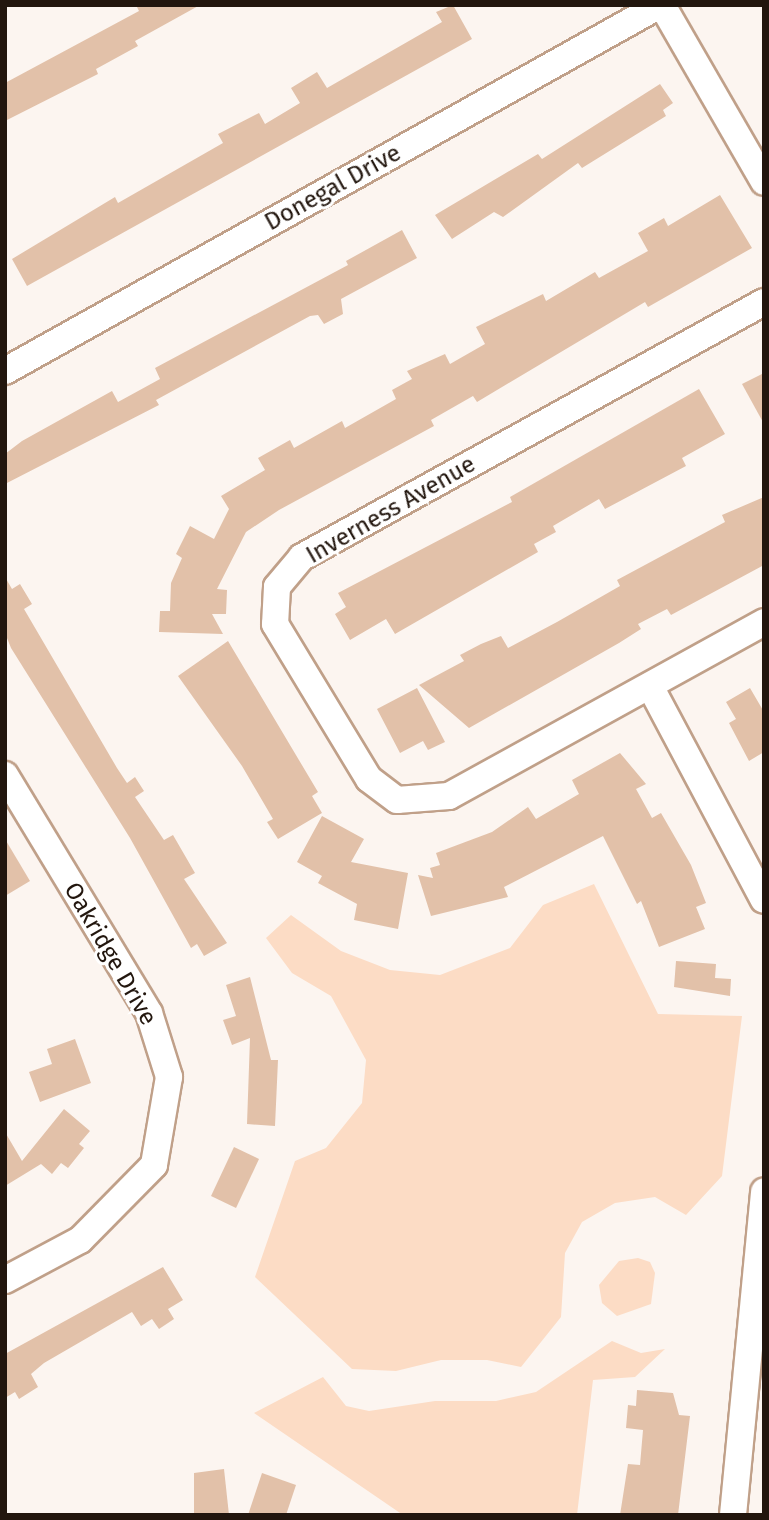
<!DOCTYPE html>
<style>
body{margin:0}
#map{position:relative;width:769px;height:1520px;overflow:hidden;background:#fcf5f0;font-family:"Fira Sans",sans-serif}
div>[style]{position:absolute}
.green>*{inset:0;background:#fcdcc5}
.building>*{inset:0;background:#e2c1a9}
.roads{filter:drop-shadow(2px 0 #c0a089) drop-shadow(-2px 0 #c0a089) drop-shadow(0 2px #c0a089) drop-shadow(0 -2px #c0a089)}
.minor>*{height:26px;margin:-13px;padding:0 13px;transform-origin:13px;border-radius:13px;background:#fff}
span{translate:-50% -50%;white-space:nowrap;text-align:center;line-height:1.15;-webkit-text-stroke:6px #fff;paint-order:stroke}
.street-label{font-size:24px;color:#22160e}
.frame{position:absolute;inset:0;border:7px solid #22160e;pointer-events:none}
</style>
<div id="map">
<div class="green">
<i style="clip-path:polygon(594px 884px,658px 1014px,742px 1016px,722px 1176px,686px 1215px,655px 1197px,615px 1203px,582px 1222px,565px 1253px,561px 1317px,521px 1367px,487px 1360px,441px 1360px,396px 1371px,352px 1369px,255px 1277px,295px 1161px,326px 1148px,362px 1103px,366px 1060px,331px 996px,292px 973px,266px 938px,291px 915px,341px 951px,390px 970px,440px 975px,510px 948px,543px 905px)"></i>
<i style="clip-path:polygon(638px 1258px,650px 1262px,655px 1273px,651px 1304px,617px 1316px,602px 1303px,599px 1285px,619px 1261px)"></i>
<i style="clip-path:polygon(612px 1341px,641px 1353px,665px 1349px,635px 1377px,593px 1380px,577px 1515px,403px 1515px,254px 1413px,323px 1377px,346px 1406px,369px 1411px,435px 1401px,496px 1401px,536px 1392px)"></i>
</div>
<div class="building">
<i style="clip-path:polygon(136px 5px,200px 5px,135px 41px,138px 46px,96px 69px,98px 74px,5px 121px,5px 83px,139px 11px)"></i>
<i style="clip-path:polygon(453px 5px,472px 39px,27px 286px,12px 259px,115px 197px,118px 203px,223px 143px,218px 134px,259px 113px,265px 124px,300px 103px,291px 88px,317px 72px,327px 88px,442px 22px,436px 12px)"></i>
<i style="clip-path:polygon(660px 84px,673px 103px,663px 110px,666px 116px,582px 168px,578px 163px,503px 217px,494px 212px,452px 239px,435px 215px,538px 154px,542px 159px)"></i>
<i style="clip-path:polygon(720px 195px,752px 248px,648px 307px,645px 302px,477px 402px,473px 396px,431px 420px,434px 426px,279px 510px,246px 532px,217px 589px,227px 590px,226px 614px,212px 614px,223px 634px,159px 632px,160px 611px,170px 611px,171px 583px,182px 558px,176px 554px,190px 526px,214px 539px,229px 509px,221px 496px,265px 470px,258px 458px,290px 440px,294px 448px,342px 421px,345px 428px,396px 399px,392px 390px,412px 379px,407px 371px,445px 354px,450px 364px,485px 344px,476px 327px,543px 294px,546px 301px,595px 272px,599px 278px,648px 251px,638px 233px,664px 218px,668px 226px)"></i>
<i style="clip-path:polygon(402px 230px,417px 258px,341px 299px,343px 314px,324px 324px,318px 315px,310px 316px,156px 400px,159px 405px,5px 484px,5px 454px,22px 441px,112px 391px,118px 402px,160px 379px,155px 368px,348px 265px,346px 261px)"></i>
<i style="clip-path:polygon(764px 373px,764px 424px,742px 384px)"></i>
<i style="clip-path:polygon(699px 389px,725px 434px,682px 458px,686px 466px,605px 509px,599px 499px,553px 526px,556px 532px,534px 544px,538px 552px,395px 634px,386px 619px,350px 640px,335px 614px,346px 607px,338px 593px,512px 502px,510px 497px)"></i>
<i style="clip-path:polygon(764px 497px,764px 565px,671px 615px,667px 609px,638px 624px,641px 629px,619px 643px,469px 728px,419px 685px,464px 661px,460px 655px,481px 644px,501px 636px,508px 648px,557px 622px,620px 586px,617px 580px,725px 522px,722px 515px)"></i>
<i style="clip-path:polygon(5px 577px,12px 589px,20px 584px,32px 604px,24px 609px,117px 768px,127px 783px,135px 777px,144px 791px,135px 797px,164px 840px,173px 835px,195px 873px,184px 879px,227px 943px,204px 956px,197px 944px,191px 948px,130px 838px,11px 648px,5px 633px)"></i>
<i style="clip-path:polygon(228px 641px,318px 792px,312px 796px,322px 813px,278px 839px,267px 822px,273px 819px,242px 766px,178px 676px)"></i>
<i style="clip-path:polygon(417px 688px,445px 742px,428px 750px,423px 741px,400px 753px,377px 709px)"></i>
<i style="clip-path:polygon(750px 688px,764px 712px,764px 752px,749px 761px,729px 723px,736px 719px,726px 702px)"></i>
<i style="clip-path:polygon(620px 753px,646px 784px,636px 789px,652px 818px,661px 813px,691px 865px,706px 903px,696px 907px,705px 929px,659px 947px,641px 901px,637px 904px,603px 836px,504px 887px,508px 897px,431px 916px,418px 875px,433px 878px,430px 868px,440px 865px,436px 853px,492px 832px,528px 807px,536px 819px,579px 794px,572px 780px)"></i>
<i style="clip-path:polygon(322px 816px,364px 839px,351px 862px,408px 873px,398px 929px,354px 920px,357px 904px,318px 883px,322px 876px,297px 862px)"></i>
<i style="clip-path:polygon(5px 839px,30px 881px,5px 896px)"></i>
<i style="clip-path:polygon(676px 961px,716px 964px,715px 978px,731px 979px,730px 996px,674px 987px)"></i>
<i style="clip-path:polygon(250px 977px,271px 1060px,278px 1060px,275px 1126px,247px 1124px,250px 1038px,232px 1045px,223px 1020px,236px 1016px,226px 985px)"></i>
<i style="clip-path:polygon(75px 1039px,91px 1083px,40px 1102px,29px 1072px,52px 1064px,47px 1049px)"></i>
<i style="clip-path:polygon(64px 1109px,90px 1131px,79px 1144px,84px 1148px,68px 1168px,61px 1163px,52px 1174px,41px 1164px,5px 1186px,5px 1132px,22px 1161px)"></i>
<i style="clip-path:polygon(234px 1147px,259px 1159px,236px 1208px,211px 1196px)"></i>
<i style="clip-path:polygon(163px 1267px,183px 1300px,168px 1309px,174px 1319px,159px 1329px,152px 1319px,141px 1326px,132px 1312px,44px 1363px,31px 1374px,38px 1387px,19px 1399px,15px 1392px,5px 1398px,5px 1354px)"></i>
<i style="clip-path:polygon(637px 1390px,673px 1393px,679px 1415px,690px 1416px,678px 1515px,620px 1515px,628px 1464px,640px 1465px,643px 1430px,626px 1428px,628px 1405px,636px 1406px)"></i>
<i style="clip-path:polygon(224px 1469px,229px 1515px,194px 1515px,194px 1473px)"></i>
<i style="clip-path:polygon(262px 1473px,296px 1485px,286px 1515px,248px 1515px)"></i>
</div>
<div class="roads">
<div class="minor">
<i style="left:662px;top:5px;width:204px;rotate:60deg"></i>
<i style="left:764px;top:302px;width:528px;rotate:151.1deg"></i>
<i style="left:302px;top:557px;width:39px;rotate:130deg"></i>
<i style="left:277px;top:587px;width:37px;rotate:93deg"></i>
<i style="left:275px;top:624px;width:181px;rotate:58.8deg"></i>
<i style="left:369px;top:779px;width:35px;rotate:37deg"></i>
<i style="left:397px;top:800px;width:52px;rotate:-4.4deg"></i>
<i style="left:449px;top:796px;width:360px;rotate:-28.9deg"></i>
<i style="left:5px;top:371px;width:750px;rotate:-29.2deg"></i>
<i style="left:650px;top:686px;width:242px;rotate:62deg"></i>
<i style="left:5px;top:775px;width:278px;rotate:58.8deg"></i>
<i style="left:149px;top:1013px;width:67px;rotate:72.6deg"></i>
<i style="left:169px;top:1077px;width:89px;rotate:99.7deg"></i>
<i style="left:154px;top:1165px;width:105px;rotate:134.6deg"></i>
<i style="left:80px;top:1240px;width:85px;rotate:151.9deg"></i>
<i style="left:733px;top:1515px;width:325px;rotate:-84.5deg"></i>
</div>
</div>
<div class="street-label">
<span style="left:333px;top:188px;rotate:-29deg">Donegal Drive</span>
<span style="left:391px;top:510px;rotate:-30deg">Inverness Avenue</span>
<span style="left:110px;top:954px;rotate:60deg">Oakridge Drive</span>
</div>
<div class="frame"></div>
</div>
